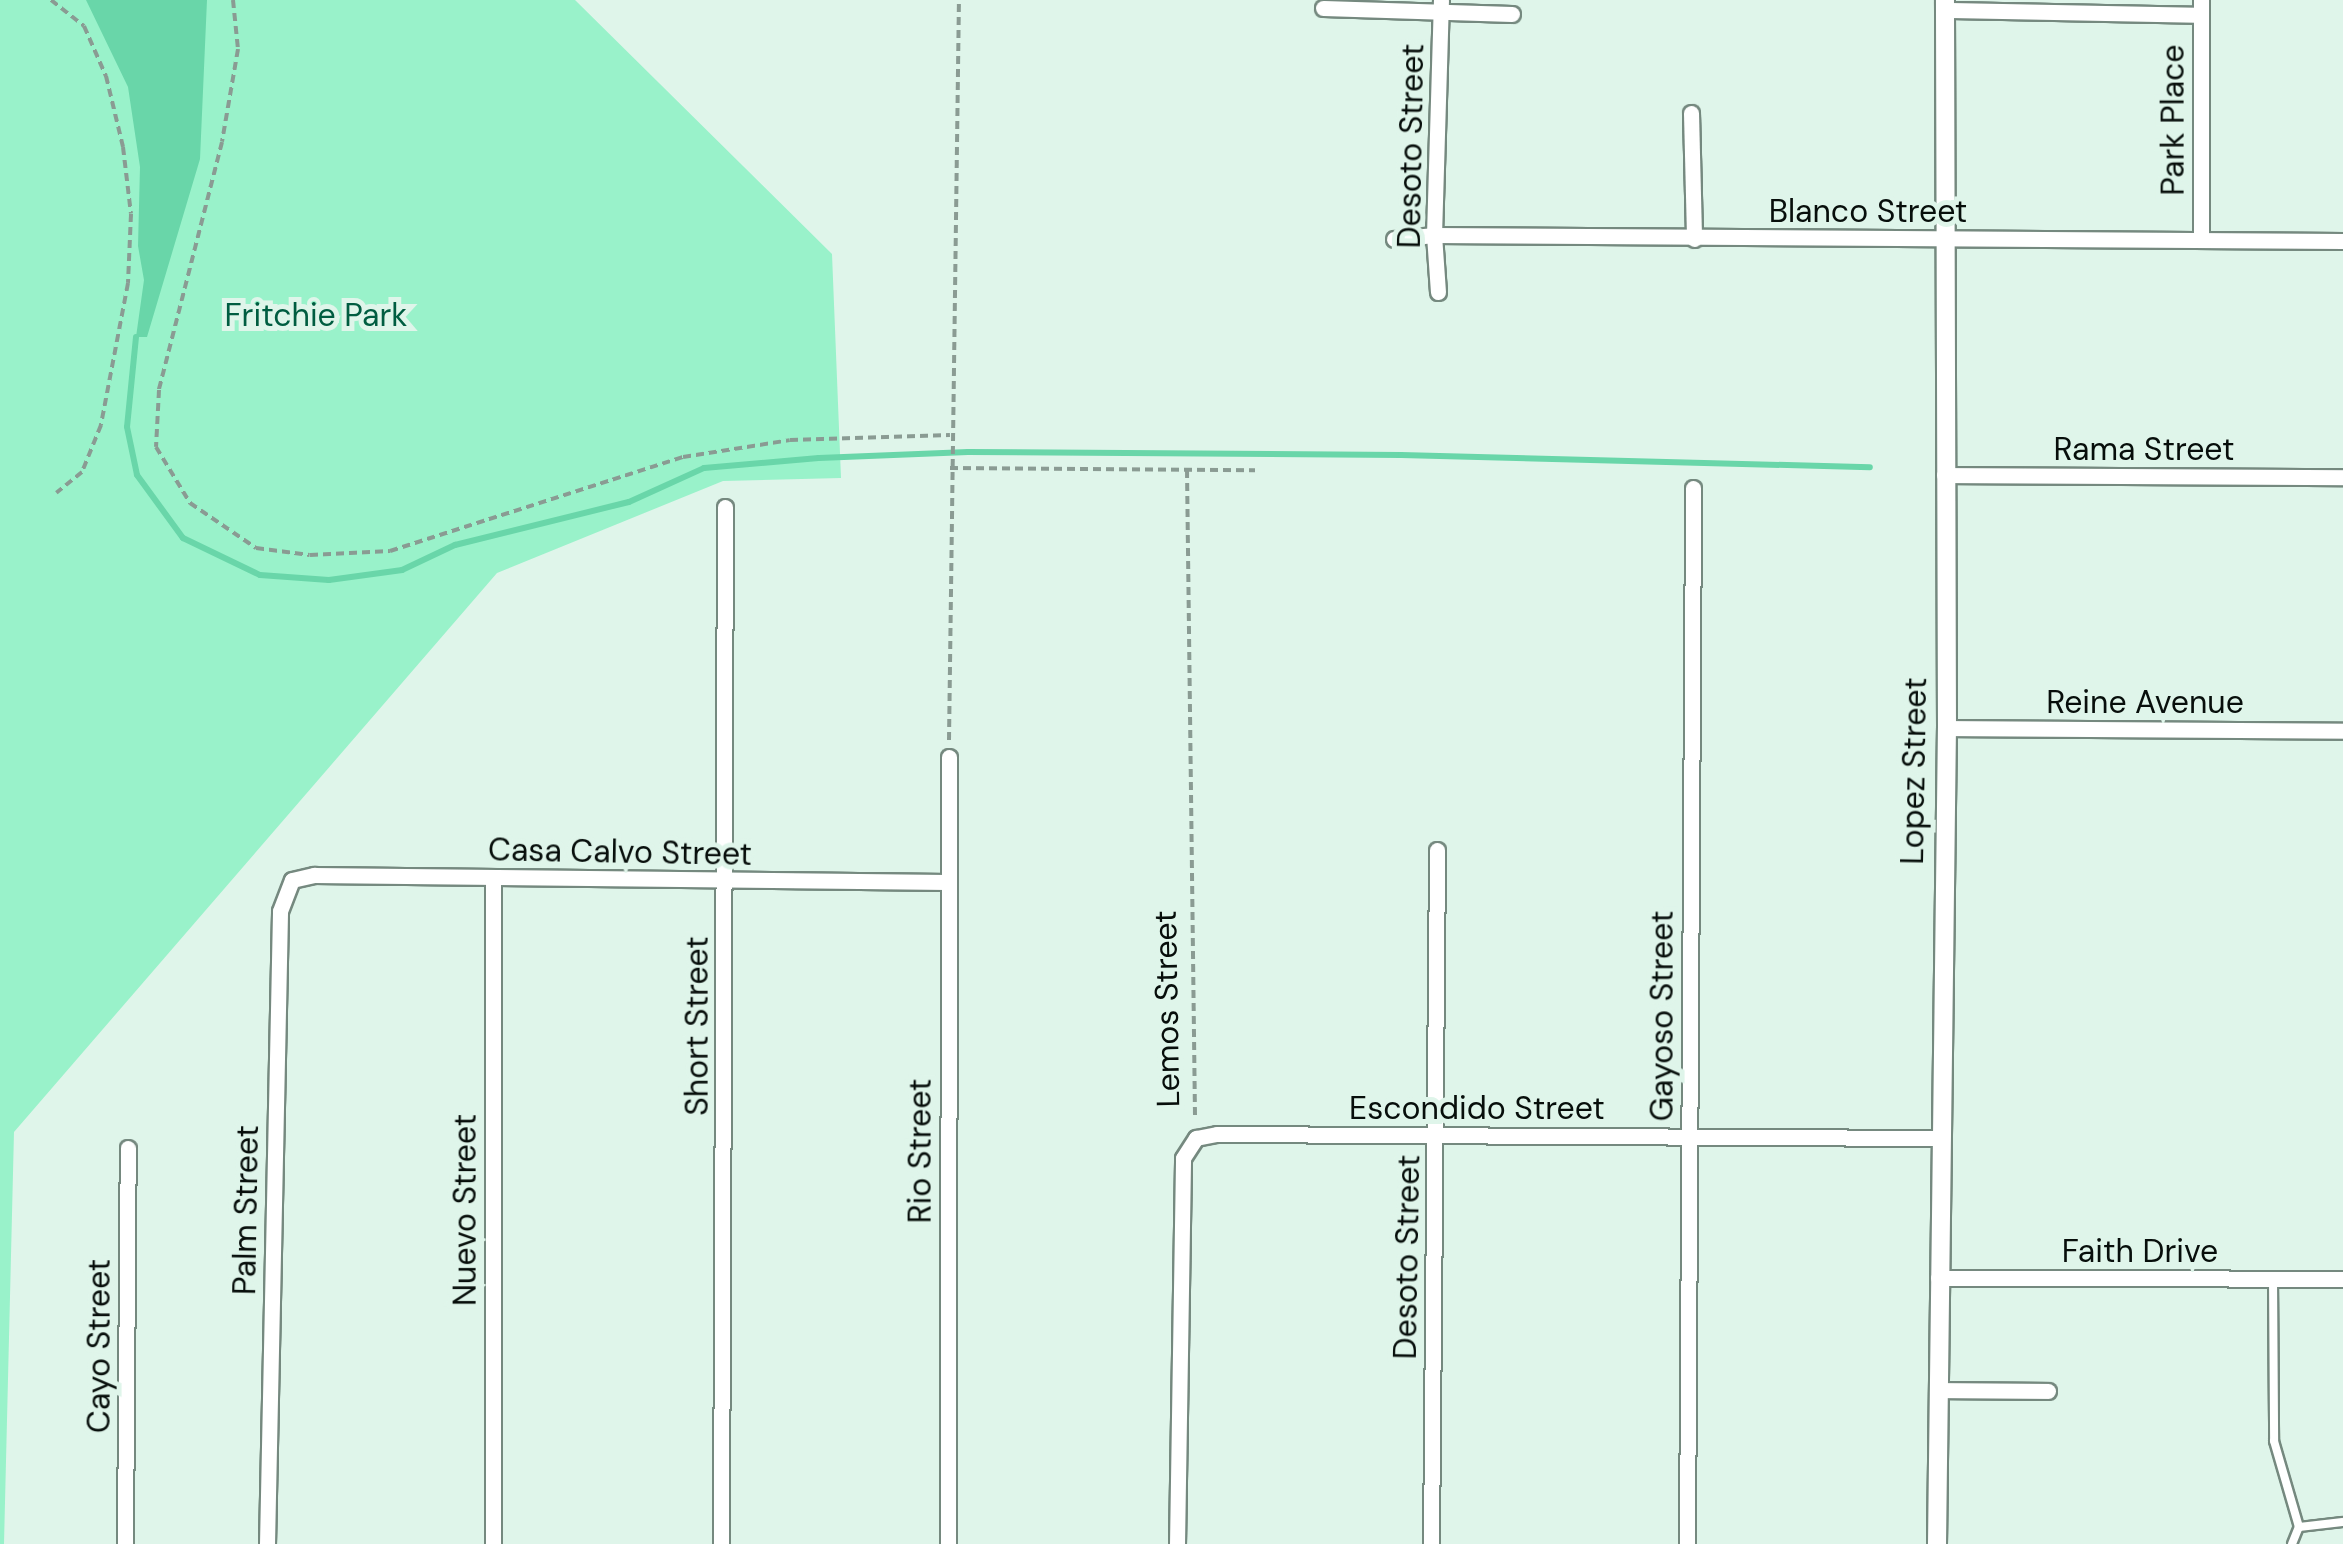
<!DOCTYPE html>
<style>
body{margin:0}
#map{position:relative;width:2343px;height:1544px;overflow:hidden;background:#dff5ea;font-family:"DM Sans",sans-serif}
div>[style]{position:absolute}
.green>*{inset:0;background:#99f2ca}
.water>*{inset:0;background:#69d6a9}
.stream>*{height:6px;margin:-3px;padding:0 3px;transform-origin:3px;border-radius:3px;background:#69d6a9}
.path>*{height:4px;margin-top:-2px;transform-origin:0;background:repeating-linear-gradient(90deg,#8a9b93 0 8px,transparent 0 13px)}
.roads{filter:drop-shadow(2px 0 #75897f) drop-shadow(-2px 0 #75897f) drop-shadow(0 2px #75897f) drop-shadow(0 -2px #75897f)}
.service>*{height:8px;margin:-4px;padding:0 4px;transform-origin:4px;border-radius:4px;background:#fff}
.minor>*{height:15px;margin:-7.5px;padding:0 7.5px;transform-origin:7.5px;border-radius:7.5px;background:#fff}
.tertiary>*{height:18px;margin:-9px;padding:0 9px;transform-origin:9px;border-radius:9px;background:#fff}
span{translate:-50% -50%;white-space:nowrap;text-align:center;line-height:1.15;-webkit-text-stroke:10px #dff5ea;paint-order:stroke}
.street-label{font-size:32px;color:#070e0b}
.park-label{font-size:32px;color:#005d41}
</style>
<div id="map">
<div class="green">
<i style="clip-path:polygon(0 0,575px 0,832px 254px,841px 478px,723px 481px,497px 573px,14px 1132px,4px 1544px,0 1544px)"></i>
</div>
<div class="water">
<i style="clip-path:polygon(86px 0,207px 0,200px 159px,147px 337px,136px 337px,144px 280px,138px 246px,140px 167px,128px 87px)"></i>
</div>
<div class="stream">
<i style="left:136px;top:337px;width:90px;rotate:95.7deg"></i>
<i style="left:127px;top:427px;width:49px;rotate:78.2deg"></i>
<i style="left:137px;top:475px;width:78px;rotate:53.9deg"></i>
<i style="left:183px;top:538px;width:85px;rotate:25.7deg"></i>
<i style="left:260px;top:575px;width:69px;rotate:4.1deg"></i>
<i style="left:329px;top:580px;width:74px;rotate:-7.8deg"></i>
<i style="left:402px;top:570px;width:59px;rotate:-25.3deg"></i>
<i style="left:455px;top:545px;width:179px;rotate:-13.9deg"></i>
<i style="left:629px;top:502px;width:82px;rotate:-24.4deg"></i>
<i style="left:704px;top:468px;width:115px;rotate:-5deg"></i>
<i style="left:819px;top:458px;width:149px;rotate:-2.3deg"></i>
<i style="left:968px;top:452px;width:433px;rotate:0.4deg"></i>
<i style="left:1401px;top:455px;width:469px;rotate:1.5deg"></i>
</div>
<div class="path">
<i style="left:51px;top:0;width:42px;rotate:38.2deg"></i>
<i style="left:84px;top:26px;width:55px;rotate:66.3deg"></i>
<i style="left:106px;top:76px;width:73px;rotate:76.5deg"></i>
<i style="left:123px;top:147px;width:67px;rotate:83.2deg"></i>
<i style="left:131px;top:214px;width:69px;rotate:92.5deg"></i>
<i style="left:128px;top:283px;width:145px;rotate:100.8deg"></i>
<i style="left:101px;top:425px;width:51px;rotate:112deg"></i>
<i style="left:82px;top:472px;width:33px;rotate:141deg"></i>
<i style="left:233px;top:0;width:49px;rotate:84.2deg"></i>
<i style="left:238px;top:49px;width:94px;rotate:99.8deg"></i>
<i style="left:222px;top:142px;width:256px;rotate:104.3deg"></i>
<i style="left:159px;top:390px;width:57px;rotate:93deg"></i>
<i style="left:156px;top:447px;width:66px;rotate:58.7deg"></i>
<i style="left:190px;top:503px;width:80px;rotate:34.3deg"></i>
<i style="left:256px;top:548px;width:54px;rotate:7.4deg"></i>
<i style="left:310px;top:555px;width:80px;rotate:-2.9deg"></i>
<i style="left:390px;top:551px;width:308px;rotate:-17.8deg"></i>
<i style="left:683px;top:457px;width:108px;rotate:-9deg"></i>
<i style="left:790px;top:440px;width:160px;rotate:-1.8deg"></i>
<i style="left:950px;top:468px;width:305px;rotate:0.4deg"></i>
<i style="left:1187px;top:470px;width:650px;rotate:89.29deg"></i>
<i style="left:949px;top:740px;width:740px;rotate:-89.23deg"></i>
</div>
<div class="roads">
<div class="service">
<i style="left:2273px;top:1279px;width:162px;rotate:89.6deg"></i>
<i style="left:2274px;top:1441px;width:90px;rotate:73.8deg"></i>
<i style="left:2292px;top:1544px;width:18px;rotate:-68deg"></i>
<i style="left:2299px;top:1527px;width:44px;rotate:-6.5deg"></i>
</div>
<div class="minor">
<i style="left:1323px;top:8px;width:189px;rotate:1.8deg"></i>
<i style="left:1945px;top:10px;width:256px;rotate:1.1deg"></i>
<i style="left:1691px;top:113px;width:126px;rotate:88.6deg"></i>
<i style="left:1394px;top:239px;width:40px;rotate:-5.7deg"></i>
<i style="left:1434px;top:235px;width:909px;rotate:0.38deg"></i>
<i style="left:2201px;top:240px;width:240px;rotate:-90deg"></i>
<i style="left:1438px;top:292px;width:57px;rotate:-94deg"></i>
<i style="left:1434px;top:235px;width:235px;rotate:-88.3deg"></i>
<i style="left:1944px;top:475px;width:399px;rotate:0.3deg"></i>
<i style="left:1947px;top:728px;width:396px;rotate:0.4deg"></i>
<i style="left:1938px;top:1278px;width:405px;rotate:0.1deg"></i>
<i style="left:1937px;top:1390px;width:111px;rotate:0.5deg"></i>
<i style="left:125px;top:1544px;width:396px;rotate:-89.6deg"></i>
<i style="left:267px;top:1544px;width:633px;rotate:-88.82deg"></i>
<i style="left:280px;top:911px;width:33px;rotate:-69deg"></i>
<i style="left:292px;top:880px;width:23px;rotate:-13deg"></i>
<i style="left:314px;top:875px;width:633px;rotate:0.63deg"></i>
<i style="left:493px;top:1544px;width:667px;rotate:-90deg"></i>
<i style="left:721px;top:1544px;width:1037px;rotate:-89.78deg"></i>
<i style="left:948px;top:1544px;width:787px;rotate:-89.93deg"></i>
<i style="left:1177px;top:1544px;width:386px;rotate:-89.1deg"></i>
<i style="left:1183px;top:1158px;width:24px;rotate:-57deg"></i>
<i style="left:1196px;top:1138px;width:21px;rotate:-11deg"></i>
<i style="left:1217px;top:1134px;width:722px;rotate:0.32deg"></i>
<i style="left:1431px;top:1544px;width:694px;rotate:-89.5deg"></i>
<i style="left:1687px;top:1544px;width:1056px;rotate:-89.67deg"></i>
</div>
<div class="tertiary">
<i style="left:1937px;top:1544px;width:816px;rotate:-89.3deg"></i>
<i style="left:1947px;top:728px;width:728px;rotate:-90.16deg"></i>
</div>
</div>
<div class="street-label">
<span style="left:2173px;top:120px;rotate:-90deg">Park Place</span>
<span style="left:1411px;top:146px;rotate:-89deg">Desoto Street</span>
<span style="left:1868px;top:211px">Blanco Street</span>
<span style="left:2144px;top:449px">Rama Street</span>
<span style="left:2145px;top:702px">Reine Avenue</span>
<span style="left:1914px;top:771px;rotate:-89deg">Lopez Street</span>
<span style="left:620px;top:852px;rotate:1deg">Casa Calvo Street</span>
<span style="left:1167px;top:1009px;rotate:-91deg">Lemos Street</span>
<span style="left:1662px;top:1016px;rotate:-90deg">Gayoso Street</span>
<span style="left:697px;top:1026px;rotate:-90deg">Short Street</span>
<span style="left:1477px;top:1108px">Escondido Street</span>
<span style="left:920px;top:1151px;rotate:-90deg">Rio Street</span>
<span style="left:246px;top:1210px;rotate:-89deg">Palm Street</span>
<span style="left:465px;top:1210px;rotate:-90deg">Nuevo Street</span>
<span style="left:2140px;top:1251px">Faith Drive</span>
<span style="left:1407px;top:1257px;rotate:-89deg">Desoto Street</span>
<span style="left:99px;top:1346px;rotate:-90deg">Cayo Street</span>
</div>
<div class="park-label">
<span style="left:316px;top:315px">Fritchie Park</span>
</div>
</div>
